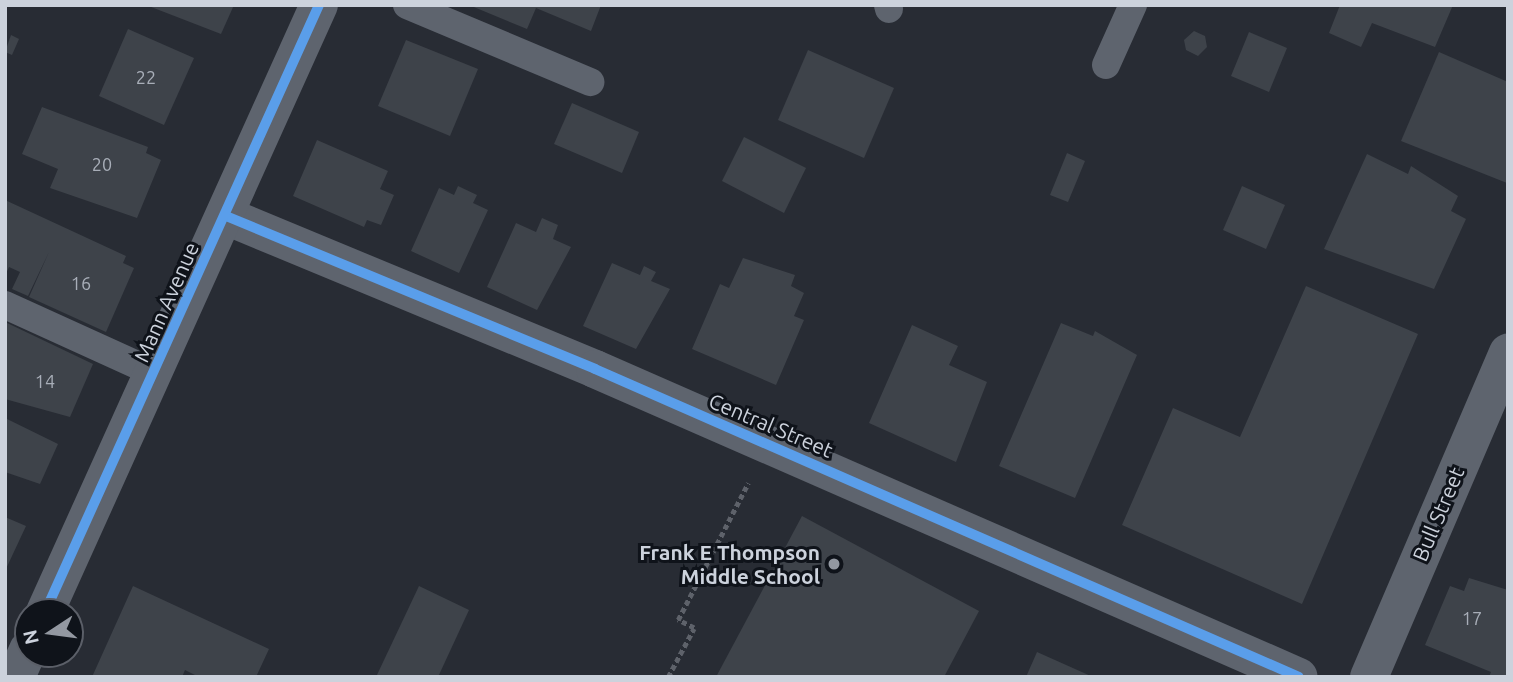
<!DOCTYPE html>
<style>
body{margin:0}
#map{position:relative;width:1513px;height:682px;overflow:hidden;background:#282c34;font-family:Ubuntu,sans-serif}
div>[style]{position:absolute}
.building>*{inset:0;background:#3e434a}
.path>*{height:4.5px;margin-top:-2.25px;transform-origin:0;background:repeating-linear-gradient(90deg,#5e626a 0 5px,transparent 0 8.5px)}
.service>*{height:28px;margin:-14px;padding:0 14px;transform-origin:14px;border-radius:14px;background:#5e646e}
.minor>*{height:38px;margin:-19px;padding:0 19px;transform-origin:19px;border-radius:19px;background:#5e646e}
.cycleway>*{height:10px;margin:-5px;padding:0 5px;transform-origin:5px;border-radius:5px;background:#5a9eea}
.dots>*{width:19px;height:19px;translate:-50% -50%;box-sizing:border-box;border:4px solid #0f131a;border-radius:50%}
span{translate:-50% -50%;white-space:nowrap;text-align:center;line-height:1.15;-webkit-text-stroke:6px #0f131a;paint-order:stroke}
.number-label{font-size:18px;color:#a8aeb8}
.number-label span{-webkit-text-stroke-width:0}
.street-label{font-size:21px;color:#ccd2dc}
.poi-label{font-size:21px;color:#ccd2dc;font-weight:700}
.right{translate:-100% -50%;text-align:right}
.frame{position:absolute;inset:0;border:7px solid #ccd2dc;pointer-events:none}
.north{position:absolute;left:14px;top:598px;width:70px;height:70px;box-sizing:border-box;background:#0f131a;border:2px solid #5b5f68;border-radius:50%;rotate:257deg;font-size:19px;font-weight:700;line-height:28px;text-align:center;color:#ccd2dc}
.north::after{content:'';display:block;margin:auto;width:24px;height:32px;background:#9398a1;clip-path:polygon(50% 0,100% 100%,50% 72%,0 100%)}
</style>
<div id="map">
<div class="building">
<i style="clip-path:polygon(146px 5px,234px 5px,221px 34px)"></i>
<i style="clip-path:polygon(469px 5px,601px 5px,591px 31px,536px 8px,527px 29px)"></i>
<i style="clip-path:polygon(1340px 5px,1453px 5px,1435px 47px,1372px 23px,1361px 47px,1329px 33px)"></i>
<i style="clip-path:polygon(128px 29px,194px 58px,164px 125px,99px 96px)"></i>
<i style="clip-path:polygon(1194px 31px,1205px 36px,1207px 47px,1198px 56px,1186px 50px,1184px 40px)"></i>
<i style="clip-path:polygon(1249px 32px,1287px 48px,1269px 92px,1231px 76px)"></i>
<i style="clip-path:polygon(11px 35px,19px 39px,12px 55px,5px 52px)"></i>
<i style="clip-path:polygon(406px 40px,478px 69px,450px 136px,378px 106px)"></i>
<i style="clip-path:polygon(808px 50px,894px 88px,864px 158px,778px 120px)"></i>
<i style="clip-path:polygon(1439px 52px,1508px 82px,1507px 183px,1401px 141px)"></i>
<i style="clip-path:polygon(572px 103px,639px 132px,622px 173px,554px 144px)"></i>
<i style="clip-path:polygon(42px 107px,148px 147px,146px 153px,161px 160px,137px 218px,50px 188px,58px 169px,22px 154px)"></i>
<i style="clip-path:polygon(744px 137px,806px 168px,784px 213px,722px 181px)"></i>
<i style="clip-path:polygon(317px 140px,388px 171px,380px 189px,394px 195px,381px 225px,367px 220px,364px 227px,293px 196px)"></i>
<i style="clip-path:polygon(1067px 153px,1085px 161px,1068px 202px,1050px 195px)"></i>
<i style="clip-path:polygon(1367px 154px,1408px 174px,1411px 166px,1458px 196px,1451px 211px,1466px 219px,1434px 289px,1324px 249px)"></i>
<i style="clip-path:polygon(458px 186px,477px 195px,473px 203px,488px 210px,459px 273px,411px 251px,439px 188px,454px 195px)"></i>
<i style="clip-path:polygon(1242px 186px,1285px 205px,1266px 249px,1223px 230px)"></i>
<i style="clip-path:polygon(5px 200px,126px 256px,123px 263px,134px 268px,106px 332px,29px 297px,49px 252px,28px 296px,12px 289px,20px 272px,9px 267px,5px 276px)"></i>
<i style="clip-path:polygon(542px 218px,558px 225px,553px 239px,571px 247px,537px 310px,487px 287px,516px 223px,536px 232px)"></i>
<i style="clip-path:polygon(743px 258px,795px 275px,791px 286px,804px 293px,794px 316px,804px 320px,776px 385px,692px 349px,720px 284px,729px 288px)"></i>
<i style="clip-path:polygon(612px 263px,640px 275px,644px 266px,656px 272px,651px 281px,670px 289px,636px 349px,583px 326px)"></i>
<i style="clip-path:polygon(1306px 286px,1418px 334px,1302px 604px,1122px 525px,1173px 408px,1240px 437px)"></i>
<i style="clip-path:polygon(5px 322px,93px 364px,70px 417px,5px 399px)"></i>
<i style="clip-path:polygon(1061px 323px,1093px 336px,1095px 331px,1137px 355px,1075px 498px,999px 466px)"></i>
<i style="clip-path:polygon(912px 325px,958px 346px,949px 365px,987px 382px,956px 462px,869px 423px)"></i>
<i style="clip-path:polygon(5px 418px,58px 444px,40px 484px,5px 472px)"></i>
<i style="clip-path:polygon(802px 516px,979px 611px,944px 677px,716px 677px)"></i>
<i style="clip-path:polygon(5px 517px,26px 526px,5px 571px)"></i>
<i style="clip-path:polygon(1469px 578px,1508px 590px,1508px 677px,1489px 677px,1491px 672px,1425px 645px,1450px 586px,1464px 591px)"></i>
<i style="clip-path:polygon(133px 586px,269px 649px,256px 677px,199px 677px,185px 670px,182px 677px,92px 677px)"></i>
<i style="clip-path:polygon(419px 586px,469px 610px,438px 677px,376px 677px)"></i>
<i style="clip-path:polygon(1037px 652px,1093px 677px,1026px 677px)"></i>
</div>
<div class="path">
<i style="left:668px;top:677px;width:55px;rotate:-62deg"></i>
<i style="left:694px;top:628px;width:18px;rotate:-153deg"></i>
<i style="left:678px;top:620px;width:154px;rotate:-62.9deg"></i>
</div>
<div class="service">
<i style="left:407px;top:5px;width:199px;rotate:22.8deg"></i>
<i style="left:888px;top:5px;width:4px;rotate:76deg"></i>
<i style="left:1106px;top:65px;width:66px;rotate:-65.8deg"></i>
<i style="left:5px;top:305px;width:165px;rotate:24.4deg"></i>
</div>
<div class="minor">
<i style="left:226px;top:216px;width:399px;rotate:22.5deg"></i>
<i style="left:595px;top:369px;width:768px;rotate:23.63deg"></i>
<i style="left:45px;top:612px;width:666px;rotate:-65.71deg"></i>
<i style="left:16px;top:677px;width:30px;rotate:-66deg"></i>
<i style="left:1369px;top:677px;width:353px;rotate:-66.8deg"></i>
</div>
<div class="cycleway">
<i style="left:226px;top:216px;width:399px;rotate:22.5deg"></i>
<i style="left:595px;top:369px;width:768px;rotate:23.63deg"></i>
<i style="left:45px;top:612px;width:666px;rotate:-65.71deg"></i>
</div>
<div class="dots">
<i style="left:834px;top:564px;background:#9398a1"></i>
</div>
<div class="number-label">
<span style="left:146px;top:77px">22</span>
<span style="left:102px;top:164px">20</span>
<span style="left:81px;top:283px">16</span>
<span style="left:45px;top:381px">14</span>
<span style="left:1472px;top:618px">17</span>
</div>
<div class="street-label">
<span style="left:166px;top:302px;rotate:-66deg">Mann Avenue</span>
<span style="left:771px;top:425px;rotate:23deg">Central Street</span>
<span style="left:1438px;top:514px;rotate:-67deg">Bull Street</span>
</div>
<div class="poi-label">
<span class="right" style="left:820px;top:564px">Frank E Thompson<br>Middle School</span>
</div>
<div class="frame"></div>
<div class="north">N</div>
</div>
